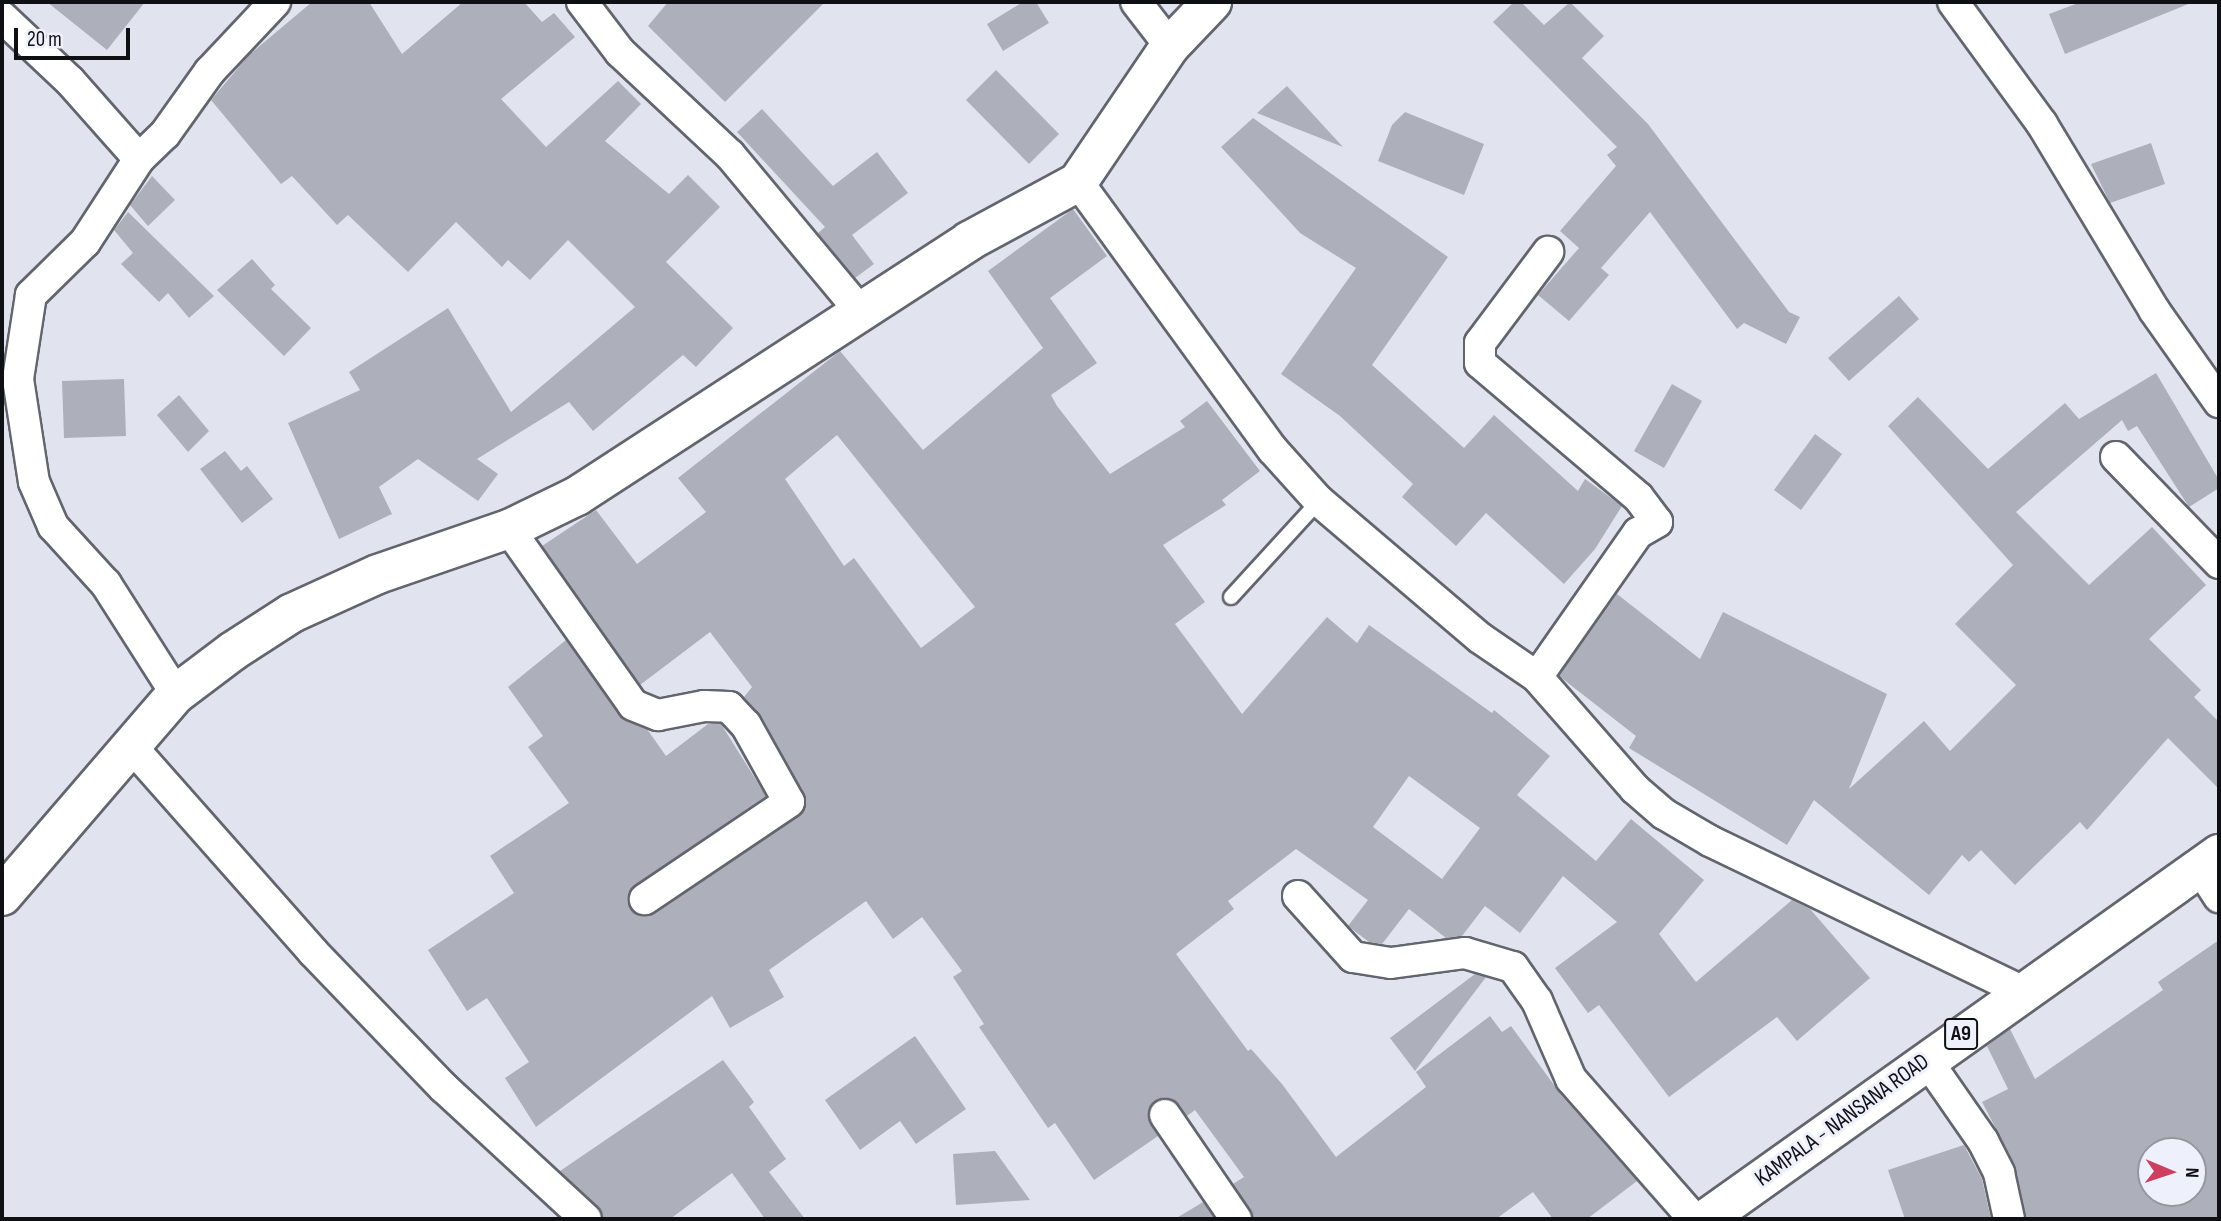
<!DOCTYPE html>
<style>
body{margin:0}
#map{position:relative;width:2221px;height:1221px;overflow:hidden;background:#e1e4ee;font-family:"Sofia Sans Condensed",sans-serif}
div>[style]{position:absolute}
.building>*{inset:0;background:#adb0ba}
.roads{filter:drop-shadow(2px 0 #63656e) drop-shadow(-2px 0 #63656e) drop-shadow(0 2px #63656e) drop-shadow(0 -2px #63656e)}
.lane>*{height:14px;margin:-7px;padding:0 7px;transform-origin:7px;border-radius:7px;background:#fff}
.street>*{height:30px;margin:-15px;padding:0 15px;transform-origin:15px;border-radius:15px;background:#fff}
.secondary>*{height:38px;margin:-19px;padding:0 19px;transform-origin:19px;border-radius:19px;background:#fff}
.primary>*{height:38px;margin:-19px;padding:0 19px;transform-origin:19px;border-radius:19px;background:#fff}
span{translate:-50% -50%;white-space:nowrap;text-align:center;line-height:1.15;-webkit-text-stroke:6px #eef1fc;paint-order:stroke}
.shield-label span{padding:2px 5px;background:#eef1fc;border:2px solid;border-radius:5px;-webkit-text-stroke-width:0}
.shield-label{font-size:21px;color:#0f1013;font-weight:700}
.street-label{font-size:23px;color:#0f1013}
.frame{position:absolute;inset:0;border:4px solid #0f1013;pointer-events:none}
.north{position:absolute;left:2137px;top:1137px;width:70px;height:70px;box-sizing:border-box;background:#eef1fc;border:2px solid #95979f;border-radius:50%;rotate:92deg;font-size:19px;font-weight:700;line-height:28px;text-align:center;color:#0f1013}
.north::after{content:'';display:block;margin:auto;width:24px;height:32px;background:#cd3e5f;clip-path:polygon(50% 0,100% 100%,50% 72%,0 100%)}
.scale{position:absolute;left:14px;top:28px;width:116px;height:32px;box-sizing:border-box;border:4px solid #0f1013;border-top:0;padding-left:9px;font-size:21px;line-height:24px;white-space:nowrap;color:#0f1013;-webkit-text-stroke:5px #eef1fc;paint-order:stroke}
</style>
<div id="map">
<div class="building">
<i style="clip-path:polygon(47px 2px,145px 2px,107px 50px)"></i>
<i style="clip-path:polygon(312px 2px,369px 2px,402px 54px,463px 2px,524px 2px,542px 22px,554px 13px,575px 37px,501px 99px,546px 147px,618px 81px,641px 104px,605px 141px,669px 194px,688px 175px,720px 207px,666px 262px,733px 328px,696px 367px,683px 355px,593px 431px,569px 402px,477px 459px,498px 474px,478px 501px,418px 459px,379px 487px,392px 514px,339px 539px,288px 423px,360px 390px,349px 372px,448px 308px,511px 412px,635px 307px,568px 240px,530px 280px,508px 260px,502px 267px,456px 222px,408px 272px,348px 215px,337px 225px,292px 176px,281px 184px,211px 100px,249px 55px)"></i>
<i style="clip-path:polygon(668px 2px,825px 2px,725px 102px,648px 26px)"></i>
<i style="clip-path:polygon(1023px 2px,1036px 2px,1049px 23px,1003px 51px,987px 24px)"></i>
<i style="clip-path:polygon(1514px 2px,1521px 2px,1544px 25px,1570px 2px,1604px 36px,1582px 58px,1648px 124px,1789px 312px,1800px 317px,1786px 344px,1744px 323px,1737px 329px,1650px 212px,1601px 268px,1609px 275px,1569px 321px,1538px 295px,1579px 248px,1560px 231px,1616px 166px,1607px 155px,1617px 147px,1493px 22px)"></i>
<i style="clip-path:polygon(2081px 2px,2191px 2px,2191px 3px,2065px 54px,2049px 14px)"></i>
<i style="clip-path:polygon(996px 70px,1059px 134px,1029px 164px,966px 100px)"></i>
<i style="clip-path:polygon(1287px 86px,1343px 147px,1257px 113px)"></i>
<i style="clip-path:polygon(762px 109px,833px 186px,877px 152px,908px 193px,852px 235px,874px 264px,855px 278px,818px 233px,825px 227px,737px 132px)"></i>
<i style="clip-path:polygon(1405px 112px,1484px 144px,1464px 195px,1378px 161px,1392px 125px)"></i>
<i style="clip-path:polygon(1253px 118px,1448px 257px,1372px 365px,1464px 448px,1494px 415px,1578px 491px,1585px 479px,1622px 506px,1595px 549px,1564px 584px,1486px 513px,1456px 546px,1402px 497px,1413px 484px,1340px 416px,1281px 374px,1356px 268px,1300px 233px,1221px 147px)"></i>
<i style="clip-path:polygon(2151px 143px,2165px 184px,2110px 203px,2091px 164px)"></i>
<i style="clip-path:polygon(152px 176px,175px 200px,148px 226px,130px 205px)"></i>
<i style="clip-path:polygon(evenodd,1073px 209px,1107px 256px,1050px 298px,1097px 363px,1051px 395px,1057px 406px,1110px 474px,1185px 427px,1180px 421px,1207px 401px,1260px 471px,1222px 500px,1226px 505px,1163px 545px,1205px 602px,1175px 624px,1242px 714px,1327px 617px,1357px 643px,1369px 625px,1492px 713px,1494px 710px,1550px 756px,1517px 795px,1596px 861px,1631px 819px,1704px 880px,1659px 934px,1696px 982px,1792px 900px,1810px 909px,1870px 978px,1797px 1041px,1777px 1017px,1669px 1097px,1599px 1005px,1588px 1013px,1555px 968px,1617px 922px,1563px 876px,1520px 933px,1485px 906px,1462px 936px,1446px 938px,1409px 909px,1382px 944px,1369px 942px,1348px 926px,1368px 900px,1296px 849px,1228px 901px,1234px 909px,1176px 954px,1248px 1051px,1251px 1049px,1282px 1084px,1336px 1157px,1426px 1087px,1416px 1072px,1490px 1016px,1502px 1032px,1511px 1026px,1562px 1096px,1637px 1181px,1587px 1219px,1553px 1219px,1533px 1192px,1496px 1219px,1253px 1219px,1233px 1184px,1244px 1177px,1195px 1110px,1187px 1116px,1173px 1100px,1164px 1098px,1155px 1101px,1148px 1116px,1158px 1136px,1094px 1180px,1055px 1123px,1048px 1128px,979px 1027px,984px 1024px,953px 977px,962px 971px,922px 917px,893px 939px,866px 901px,769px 970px,784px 997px,730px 1028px,712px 996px,536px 1127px,505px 1078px,529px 1062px,487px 998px,467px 1011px,428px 950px,514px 893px,490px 856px,569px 803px,528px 747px,543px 736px,508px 687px,566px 640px,619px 715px,647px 729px,666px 756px,708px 724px,721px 724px,766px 796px,635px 885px,628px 901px,637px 914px,655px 914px,804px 811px,804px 793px,761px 716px,744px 697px,752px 687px,710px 632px,640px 685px,542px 546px,596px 510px,637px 564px,706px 512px,678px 478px,840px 351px,923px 450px,1043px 348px,988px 271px,1073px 209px,837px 435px,975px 607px,921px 648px,854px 558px,844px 566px,785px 479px,837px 435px,1073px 209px,1409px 776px,1480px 828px,1442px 879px,1373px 827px,1409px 776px)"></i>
<i style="clip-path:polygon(128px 212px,214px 296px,189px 318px,168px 293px,159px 302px,121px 264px,133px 253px,114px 230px)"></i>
<i style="clip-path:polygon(252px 259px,275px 285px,271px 289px,311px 328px,284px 356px,217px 290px)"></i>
<i style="clip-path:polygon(1899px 296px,1919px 319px,1849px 381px,1828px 358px)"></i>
<i style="clip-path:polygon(2156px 373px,2219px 480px,2219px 488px,2189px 507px,2137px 426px,2128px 431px,2122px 420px,2016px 512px,2089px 585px,2152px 527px,2206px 585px,2149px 639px,2201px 690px,2194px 697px,2219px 722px,2219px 789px,2168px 738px,2087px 830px,2080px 822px,2015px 885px,1981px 850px,1969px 862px,1962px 855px,1929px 895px,1814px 800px,1787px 845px,1629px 748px,1636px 736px,1559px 676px,1617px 594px,1700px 659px,1723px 612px,1887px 694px,1849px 789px,1924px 721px,1950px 751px,2016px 685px,1955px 624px,2013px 565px,1888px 426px,1918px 397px,1988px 469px,2065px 403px,2079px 419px)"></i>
<i style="clip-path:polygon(124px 379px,126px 436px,64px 438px,62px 381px)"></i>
<i style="clip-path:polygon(1672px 384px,1702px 401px,1664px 468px,1634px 451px)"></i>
<i style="clip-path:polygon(179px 395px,209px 431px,188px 452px,157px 415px)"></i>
<i style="clip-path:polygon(1815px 434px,1842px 454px,1801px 510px,1774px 490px)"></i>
<i style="clip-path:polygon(225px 451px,241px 471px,247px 466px,273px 499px,242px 523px,200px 469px)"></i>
<i style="clip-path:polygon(evenodd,2219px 940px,2219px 1219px,2026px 1219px,2015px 1165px,1982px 1102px,2008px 1089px,1987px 1046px,2010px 1029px,2035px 1079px,2163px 990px,2158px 982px,2219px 940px,2151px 1151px,2193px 1151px,2193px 1193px,2151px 1193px,2151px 1151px)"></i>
<i style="clip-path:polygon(1475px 974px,1486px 977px,1415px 1071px,1390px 1038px)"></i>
<i style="clip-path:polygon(915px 1036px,966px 1109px,916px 1144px,900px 1121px,860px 1150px,825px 1100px)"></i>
<i style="clip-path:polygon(723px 1060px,754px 1102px,749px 1107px,786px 1159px,769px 1172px,805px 1219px,765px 1219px,732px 1173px,670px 1219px,603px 1219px,598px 1206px,560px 1171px)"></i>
<i style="clip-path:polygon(1964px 1145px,1982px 1179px,1991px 1219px,1905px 1219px,1888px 1170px)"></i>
<i style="clip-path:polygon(995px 1151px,1030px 1200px,956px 1205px,953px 1154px)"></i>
<i style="clip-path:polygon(1203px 1202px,1215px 1219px,1175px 1219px)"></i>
</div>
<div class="roads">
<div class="lane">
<i style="left:1231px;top:597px;width:130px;rotate:-47.5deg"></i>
</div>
<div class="street">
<i style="left:582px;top:2px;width:63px;rotate:52.8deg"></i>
<i style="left:620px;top:52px;width:151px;rotate:43.1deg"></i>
<i style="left:730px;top:155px;width:204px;rotate:50.2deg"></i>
<i style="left:1136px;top:2px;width:56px;rotate:52.3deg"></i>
<i style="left:1953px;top:2px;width:151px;rotate:53.9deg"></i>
<i style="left:2042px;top:124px;width:217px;rotate:58.9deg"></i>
<i style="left:2154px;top:310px;width:113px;rotate:54.8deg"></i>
<i style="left:2px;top:17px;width:93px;rotate:43.3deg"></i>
<i style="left:70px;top:81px;width:104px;rotate:48.5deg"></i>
<i style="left:139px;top:159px;width:99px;rotate:123deg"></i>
<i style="left:85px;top:242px;width:76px;rotate:135.5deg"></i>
<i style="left:31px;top:295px;width:85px;rotate:98.8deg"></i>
<i style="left:18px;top:379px;width:104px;rotate:81.2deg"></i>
<i style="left:34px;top:482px;width:48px;rotate:66.6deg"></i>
<i style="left:53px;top:526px;width:79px;rotate:47.6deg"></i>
<i style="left:106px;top:584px;width:130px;rotate:57.5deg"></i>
<i style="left:139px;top:159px;width:36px;rotate:-44deg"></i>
<i style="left:165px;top:134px;width:77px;rotate:-54.5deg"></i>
<i style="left:210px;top:71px;width:95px;rotate:-46.7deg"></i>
<i style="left:1078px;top:182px;width:331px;rotate:54deg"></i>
<i style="left:1273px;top:450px;width:69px;rotate:48deg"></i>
<i style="left:1319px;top:501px;width:211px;rotate:40.4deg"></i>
<i style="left:1480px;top:638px;width:69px;rotate:34.4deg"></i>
<i style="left:1537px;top:677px;width:149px;rotate:48.8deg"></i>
<i style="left:1635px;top:789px;width:38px;rotate:41deg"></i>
<i style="left:1664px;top:814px;width:53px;rotate:30.4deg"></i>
<i style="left:1710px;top:841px;width:346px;rotate:25.7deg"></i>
<i style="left:2116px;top:457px;width:148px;rotate:45.8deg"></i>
<i style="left:509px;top:529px;width:215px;rotate:54.8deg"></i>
<i style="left:633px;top:705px;width:27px;rotate:22deg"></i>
<i style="left:658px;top:715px;width:47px;rotate:-11.1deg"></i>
<i style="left:704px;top:706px;width:25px;rotate:2deg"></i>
<i style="left:729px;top:707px;width:25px;rotate:47deg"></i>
<i style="left:746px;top:725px;width:88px;rotate:60.8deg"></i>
<i style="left:789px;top:802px;width:174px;rotate:146deg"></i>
<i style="left:1537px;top:677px;width:176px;rotate:-55deg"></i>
<i style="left:1638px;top:533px;width:22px;rotate:-30deg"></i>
<i style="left:1657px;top:522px;width:31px;rotate:-127deg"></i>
<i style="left:1638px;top:497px;width:207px;rotate:-139.7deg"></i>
<i style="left:1480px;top:363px;width:20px;rotate:-90deg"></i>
<i style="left:1480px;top:343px;width:114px;rotate:-53.2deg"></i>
<i style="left:131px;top:746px;width:275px;rotate:48.5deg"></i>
<i style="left:313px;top:952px;width:189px;rotate:46.1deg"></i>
<i style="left:444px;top:1088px;width:193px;rotate:42.7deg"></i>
<i style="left:2200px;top:868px;width:35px;rotate:57deg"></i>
<i style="left:1298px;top:896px;width:82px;rotate:48deg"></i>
<i style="left:1353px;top:957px;width:38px;rotate:9deg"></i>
<i style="left:1391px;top:963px;width:75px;rotate:-7.7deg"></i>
<i style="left:1465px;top:953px;width:50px;rotate:16.3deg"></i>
<i style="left:1513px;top:967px;width:42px;rotate:54.8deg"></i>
<i style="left:1537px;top:1001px;width:85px;rotate:66.4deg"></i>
<i style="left:1571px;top:1079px;width:186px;rotate:48.7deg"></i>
<i style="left:1926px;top:1059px;width:100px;rotate:55.2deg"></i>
<i style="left:1983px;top:1141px;width:36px;rotate:63deg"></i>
<i style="left:1999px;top:1173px;width:47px;rotate:77.7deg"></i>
<i style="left:1165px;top:1115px;width:126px;rotate:55.7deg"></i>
</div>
<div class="secondary">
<i style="left:2px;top:896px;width:267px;rotate:-49.3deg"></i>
<i style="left:176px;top:694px;width:71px;rotate:-37deg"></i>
<i style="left:233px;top:651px;width:70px;rotate:-32.8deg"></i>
<i style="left:292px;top:613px;width:94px;rotate:-24.4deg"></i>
<i style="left:378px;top:574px;width:139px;rotate:-19deg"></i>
<i style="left:509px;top:529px;width:76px;rotate:-25.9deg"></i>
<i style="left:577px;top:496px;width:468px;rotate:-33deg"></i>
<i style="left:969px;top:241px;width:124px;rotate:-28.4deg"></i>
<i style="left:1078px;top:182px;width:164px;rotate:-55.9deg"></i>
<i style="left:1170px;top:46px;width:61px;rotate:-46.3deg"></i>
</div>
<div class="primary">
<i style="left:1706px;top:1219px;width:630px;rotate:-35.43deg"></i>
</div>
</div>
<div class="shield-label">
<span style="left:1961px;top:1034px">A9</span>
</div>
<div class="street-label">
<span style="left:1842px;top:1120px;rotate:-36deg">KAMPALA - NANSANA ROAD</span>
</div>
<div class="frame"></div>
<div class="north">N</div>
<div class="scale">20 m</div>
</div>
